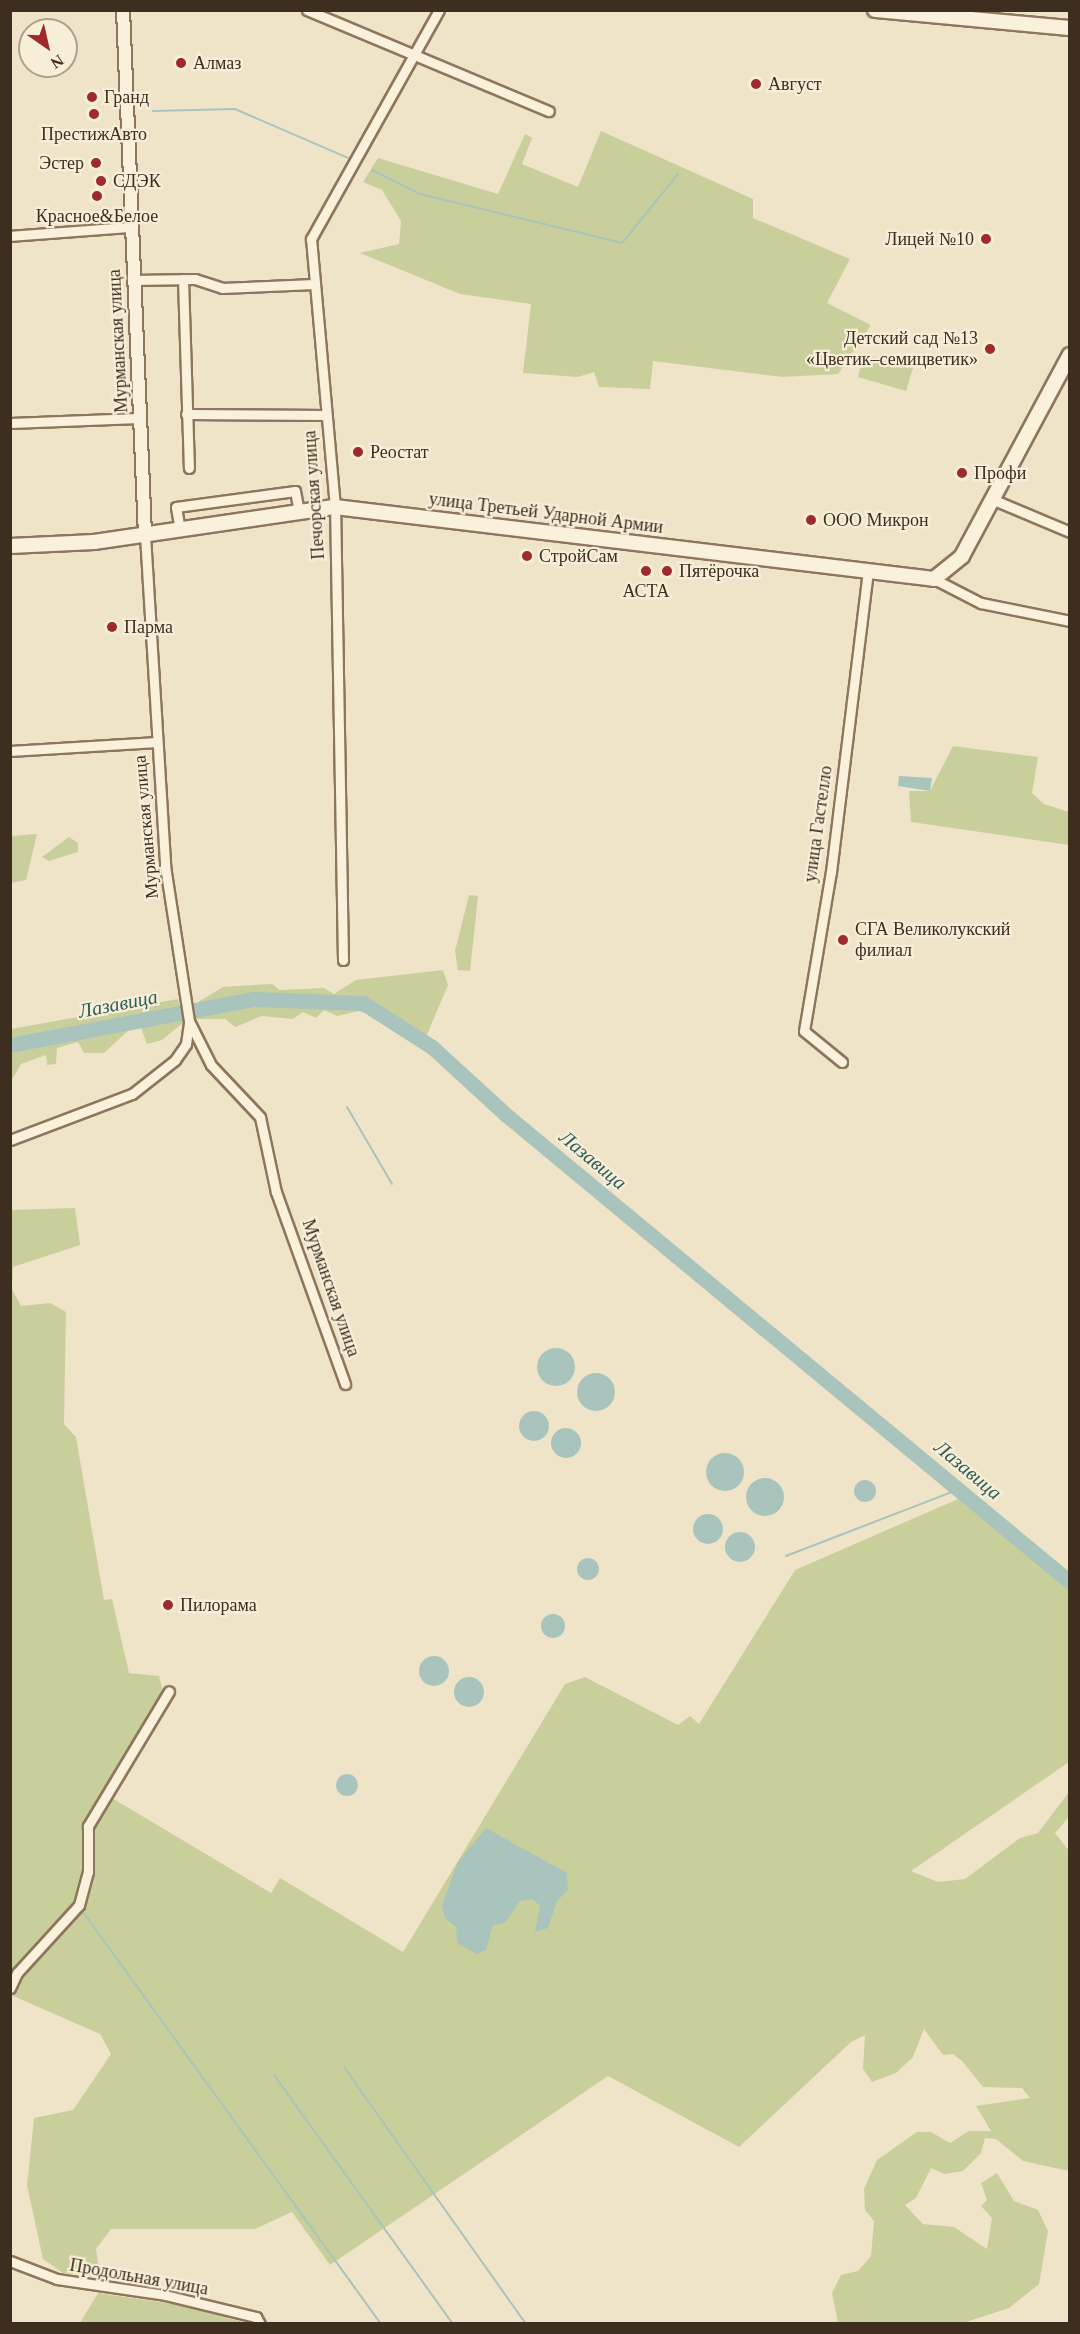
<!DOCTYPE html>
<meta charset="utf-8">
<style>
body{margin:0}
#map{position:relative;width:1080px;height:2334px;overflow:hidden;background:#f0e4c8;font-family:"Times New Roman",serif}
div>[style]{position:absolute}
.green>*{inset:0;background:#c9cf9b}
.water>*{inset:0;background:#a9c4bc}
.round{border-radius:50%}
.stream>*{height:2px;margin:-1px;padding:0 1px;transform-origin:1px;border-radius:1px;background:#a9c4bc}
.river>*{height:15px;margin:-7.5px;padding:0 7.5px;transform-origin:7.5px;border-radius:7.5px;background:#a9c4bc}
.roads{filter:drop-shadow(2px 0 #8d765c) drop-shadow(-2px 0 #8d765c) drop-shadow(0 2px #8d765c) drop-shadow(0 -2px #8d765c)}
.minor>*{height:9px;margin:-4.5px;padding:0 4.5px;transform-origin:4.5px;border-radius:4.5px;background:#faf1dc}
.tertiary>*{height:12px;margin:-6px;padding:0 6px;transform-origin:6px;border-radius:6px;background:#faf1dc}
.secondary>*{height:14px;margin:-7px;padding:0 7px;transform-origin:7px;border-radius:7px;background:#faf1dc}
.dots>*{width:16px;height:16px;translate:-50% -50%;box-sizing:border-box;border:3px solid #f7eed8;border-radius:50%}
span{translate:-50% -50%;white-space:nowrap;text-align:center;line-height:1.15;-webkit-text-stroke:4.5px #f7eed8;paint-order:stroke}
.poi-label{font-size:18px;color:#3d2e20}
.left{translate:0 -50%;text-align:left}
.right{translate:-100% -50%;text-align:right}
.street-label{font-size:18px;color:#3d2e20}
.water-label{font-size:20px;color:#2f5d5a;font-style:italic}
.frame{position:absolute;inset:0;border:12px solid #3d2e20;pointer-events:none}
.north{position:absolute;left:18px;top:18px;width:60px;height:60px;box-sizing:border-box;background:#f7eed8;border:2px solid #ada18e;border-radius:50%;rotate:146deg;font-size:16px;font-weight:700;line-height:24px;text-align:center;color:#3d2e20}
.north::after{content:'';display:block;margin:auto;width:21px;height:27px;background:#9e2a2b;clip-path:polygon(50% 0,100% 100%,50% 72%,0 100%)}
</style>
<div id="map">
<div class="green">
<i style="clip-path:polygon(601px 131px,753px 199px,753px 218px,850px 259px,827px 303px,871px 325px,838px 374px,782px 377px,653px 361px,650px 389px,599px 387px,594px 372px,578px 377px,523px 373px,531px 304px,460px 294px,360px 253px,399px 244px,401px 221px,382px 190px,363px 182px,378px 158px,498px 194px,525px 134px,532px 138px,522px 164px,578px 187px)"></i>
<i style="clip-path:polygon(864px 354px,913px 368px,906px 391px,858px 377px)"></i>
<i style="clip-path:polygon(953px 746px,1038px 757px,1032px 793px,1044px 804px,1069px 812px,1069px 845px,911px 822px,909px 791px,930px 791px)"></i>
<i style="clip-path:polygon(37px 834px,26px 880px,11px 883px,11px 836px)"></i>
<i style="clip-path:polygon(69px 837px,78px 843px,78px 852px,49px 861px,42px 857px)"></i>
<i style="clip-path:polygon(469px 895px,478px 896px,470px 971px,458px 970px,455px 951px)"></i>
<i style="clip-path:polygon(443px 970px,448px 985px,426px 1037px,417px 1042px,403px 1037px,393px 1022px,359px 1011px,337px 1016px,324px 1010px,316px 1018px,303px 1012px,293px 1019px,262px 1016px,235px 1027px,225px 1019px,194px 1019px,193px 1005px,223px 987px,272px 984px,280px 990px,324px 988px,334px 994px,356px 980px)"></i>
<i style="clip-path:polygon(178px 999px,184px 1022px,162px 1040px,147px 1044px,141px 1028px,131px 1028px,104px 1053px,84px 1053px,78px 1042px,57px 1048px,56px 1064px,47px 1065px,46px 1055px,21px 1064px,11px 1081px,11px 1029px)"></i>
<i style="clip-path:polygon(75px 1208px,80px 1245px,13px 1267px,12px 1289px,21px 1306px,50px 1303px,66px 1312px,64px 1424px,76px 1437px,104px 1600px,112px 1599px,129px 1673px,159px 1676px,164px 1695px,102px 1792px,271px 1893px,280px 1878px,403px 1952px,565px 1684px,585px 1677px,678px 1725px,690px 1716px,699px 1724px,795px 1570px,958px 1499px,1069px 1589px,1069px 1762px,911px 1871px,938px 1882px,965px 1879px,1020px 1838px,1038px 1833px,1069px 1792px,1069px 1817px,1055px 1833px,1070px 1852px,1069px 2171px,1023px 2161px,996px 2139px,985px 2138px,981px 2153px,963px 2171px,945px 2174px,931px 2168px,916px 2198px,905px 2205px,923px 2224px,954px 2227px,987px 2249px,992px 2218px,981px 2206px,987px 2200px,981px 2183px,997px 2173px,1014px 2201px,1038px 2210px,1048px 2231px,1039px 2284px,1009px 2308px,963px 2323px,838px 2323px,832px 2293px,841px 2275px,858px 2271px,871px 2256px,874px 2221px,865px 2210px,864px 2189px,877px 2160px,917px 2132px,931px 2132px,950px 2143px,969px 2131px,991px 2131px,976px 2106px,1030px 2098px,1022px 2088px,983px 2087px,963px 2062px,953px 2054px,943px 2055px,924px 2029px,913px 2057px,896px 2073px,872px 2082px,863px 2069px,865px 2035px,851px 2042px,739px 2147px,608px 2076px,330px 2265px,292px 2212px,255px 2229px,111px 2229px,96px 2249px,100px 2276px,63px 2273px,43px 2259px,27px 2185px,34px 2118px,73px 2110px,111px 2054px,100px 2034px,11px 1995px,11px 1210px)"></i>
<i style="clip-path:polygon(98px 2293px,180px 2305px,247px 2323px,80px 2323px)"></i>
</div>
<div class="water">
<i style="clip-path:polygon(899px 776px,932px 778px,930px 791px,898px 786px)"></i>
<i class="round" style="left:537px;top:1348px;width:38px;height:38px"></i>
<i class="round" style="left:577px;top:1373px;width:38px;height:38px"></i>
<i class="round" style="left:519px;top:1411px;width:30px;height:30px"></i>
<i class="round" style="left:551px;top:1428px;width:30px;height:30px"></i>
<i class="round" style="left:706px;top:1453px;width:38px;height:38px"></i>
<i class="round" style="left:746px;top:1478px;width:38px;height:38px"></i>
<i class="round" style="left:854px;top:1480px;width:22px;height:22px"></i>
<i class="round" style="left:693px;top:1514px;width:30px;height:30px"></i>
<i class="round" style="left:725px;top:1532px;width:30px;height:30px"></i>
<i class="round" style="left:577px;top:1558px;width:22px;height:22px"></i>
<i class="round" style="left:541px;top:1614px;width:24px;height:24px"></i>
<i class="round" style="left:419px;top:1656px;width:30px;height:30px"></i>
<i class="round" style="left:454px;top:1677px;width:30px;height:30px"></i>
<i class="round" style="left:336px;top:1774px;width:22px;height:22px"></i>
<i style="clip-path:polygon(486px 1828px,567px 1873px,568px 1890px,557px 1901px,548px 1928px,535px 1932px,540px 1906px,533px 1899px,520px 1901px,505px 1923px,493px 1925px,486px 1950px,477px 1954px,457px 1943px,456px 1927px,445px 1918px,442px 1905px,458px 1862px)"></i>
</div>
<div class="stream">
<i style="left:153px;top:111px;width:82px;rotate:-1.4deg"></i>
<i style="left:235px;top:109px;width:123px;rotate:23.4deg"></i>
<i style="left:372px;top:170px;width:54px;rotate:26.6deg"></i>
<i style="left:420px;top:194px;width:208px;rotate:13.6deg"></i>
<i style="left:622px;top:243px;width:89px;rotate:-50.9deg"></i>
<i style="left:347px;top:1107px;width:89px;rotate:59.7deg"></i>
<i style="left:786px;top:1556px;width:183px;rotate:-21.1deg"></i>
<i style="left:83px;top:1912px;width:508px;rotate:54.12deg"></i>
<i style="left:344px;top:2067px;width:315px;rotate:54.7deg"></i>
<i style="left:274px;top:2075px;width:307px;rotate:54.3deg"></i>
</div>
<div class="river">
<i style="left:10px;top:1045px;width:248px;rotate:-10.7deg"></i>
<i style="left:254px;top:999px;width:109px;rotate:2.1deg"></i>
<i style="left:363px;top:1003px;width:82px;rotate:32.5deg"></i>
<i style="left:432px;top:1047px;width:99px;rotate:42.5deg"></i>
<i style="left:505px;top:1114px;width:734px;rotate:39.64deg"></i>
</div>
<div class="roads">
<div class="minor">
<i style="left:307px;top:10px;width:262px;rotate:22.7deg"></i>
<i style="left:10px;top:236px;width:121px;rotate:-4.3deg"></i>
<i style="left:183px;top:279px;width:189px;rotate:88.2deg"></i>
<i style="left:132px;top:280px;width:63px;rotate:-0.9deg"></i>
<i style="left:195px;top:279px;width:28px;rotate:18deg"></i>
<i style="left:222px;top:288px;width:92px;rotate:-2.5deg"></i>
<i style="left:186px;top:414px;width:140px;rotate:0.4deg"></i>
<i style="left:10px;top:423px;width:129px;rotate:-2.2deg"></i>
<i style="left:994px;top:500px;width:82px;rotate:22.8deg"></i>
<i style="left:180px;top:530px;width:23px;rotate:-100deg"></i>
<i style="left:176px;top:507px;width:120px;rotate:-7.7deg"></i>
<i style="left:295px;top:491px;width:21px;rotate:79deg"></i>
<i style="left:145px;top:535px;width:332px;rotate:86.5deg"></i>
<i style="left:165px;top:866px;width:157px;rotate:81.2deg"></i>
<i style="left:189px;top:1021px;width:49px;rotate:63.4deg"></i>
<i style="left:211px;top:1065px;width:71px;rotate:46.7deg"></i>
<i style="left:260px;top:1117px;width:77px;rotate:78deg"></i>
<i style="left:276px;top:1192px;width:204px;rotate:70.2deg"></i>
<i style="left:934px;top:579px;width:53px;rotate:27.1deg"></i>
<i style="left:981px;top:603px;width:91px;rotate:11.4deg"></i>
<i style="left:10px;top:751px;width:147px;rotate:-3.5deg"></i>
<i style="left:343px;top:960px;width:453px;rotate:-91deg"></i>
<i style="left:335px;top:507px;width:269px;rotate:-95.1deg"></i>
<i style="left:311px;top:239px;width:262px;rotate:-60.8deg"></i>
<i style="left:842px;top:1062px;width:49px;rotate:-140.8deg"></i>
<i style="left:804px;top:1031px;width:161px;rotate:-80.4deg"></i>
<i style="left:831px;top:872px;width:302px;rotate:-83deg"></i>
<i style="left:10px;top:1140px;width:130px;rotate:-20.7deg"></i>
<i style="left:132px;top:1094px;width:55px;rotate:-38.3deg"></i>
<i style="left:175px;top:1060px;width:19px;rotate:-55deg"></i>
<i style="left:186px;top:1044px;width:21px;rotate:-82deg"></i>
<i style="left:10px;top:1988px;width:17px;rotate:-65deg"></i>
<i style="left:17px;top:1973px;width:92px;rotate:-47.6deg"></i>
<i style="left:79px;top:1905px;width:34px;rotate:-75deg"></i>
<i style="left:88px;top:1872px;width:46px;rotate:-90deg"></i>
<i style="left:88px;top:1826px;width:157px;rotate:-59deg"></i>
<i style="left:10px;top:2261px;width:50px;rotate:21deg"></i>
<i style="left:57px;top:2279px;width:109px;rotate:8.4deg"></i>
<i style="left:165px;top:2295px;width:94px;rotate:13.6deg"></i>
<i style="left:256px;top:2317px;width:8px;rotate:60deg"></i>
</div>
<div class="tertiary">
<i style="left:123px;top:10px;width:525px;rotate:87.6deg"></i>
</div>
<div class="secondary">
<i style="left:875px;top:10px;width:196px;rotate:5.3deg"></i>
<i style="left:10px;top:546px;width:84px;rotate:-2.7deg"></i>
<i style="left:94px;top:542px;width:244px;rotate:-8.3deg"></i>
<i style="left:335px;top:507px;width:603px;rotate:6.85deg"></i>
<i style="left:934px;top:579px;width:36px;rotate:-39deg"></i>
<i style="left:962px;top:556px;width:228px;rotate:-61.8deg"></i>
</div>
</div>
<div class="dots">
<i style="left:181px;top:63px;background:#9e2a2b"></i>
<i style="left:756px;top:84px;background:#9e2a2b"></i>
<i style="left:92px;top:97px;background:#9e2a2b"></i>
<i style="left:94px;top:114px;background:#9e2a2b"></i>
<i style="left:96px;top:163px;background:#9e2a2b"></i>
<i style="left:101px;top:181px;background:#9e2a2b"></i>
<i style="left:97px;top:196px;background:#9e2a2b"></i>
<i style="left:986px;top:239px;background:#9e2a2b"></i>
<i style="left:990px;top:349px;background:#9e2a2b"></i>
<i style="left:358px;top:452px;background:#9e2a2b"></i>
<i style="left:962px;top:473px;background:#9e2a2b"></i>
<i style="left:811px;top:520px;background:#9e2a2b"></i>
<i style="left:527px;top:556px;background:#9e2a2b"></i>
<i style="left:646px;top:571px;background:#9e2a2b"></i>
<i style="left:667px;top:571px;background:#9e2a2b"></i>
<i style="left:112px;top:627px;background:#9e2a2b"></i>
<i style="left:843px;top:940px;background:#9e2a2b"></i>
<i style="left:168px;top:1605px;background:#9e2a2b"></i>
</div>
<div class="poi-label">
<span class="left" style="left:193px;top:63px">Алмаз</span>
<span class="left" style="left:768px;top:84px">Август</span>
<span class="left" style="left:104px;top:97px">Гранд</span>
<span style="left:94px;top:134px">ПрестижАвто</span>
<span class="right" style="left:84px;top:163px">Эстер</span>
<span class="left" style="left:113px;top:181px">СДЭК</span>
<span style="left:97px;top:216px">Красное&amp;Белое</span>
<span class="right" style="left:974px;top:239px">Лицей №10</span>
<span class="right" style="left:978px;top:349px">Детский сад №13<br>«Цветик–семицветик»</span>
<span class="left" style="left:370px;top:452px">Реостат</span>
<span class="left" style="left:974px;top:473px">Профи</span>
<span class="left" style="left:823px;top:520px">ООО Микрон</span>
<span class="left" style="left:539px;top:556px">СтройСам</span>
<span class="left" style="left:679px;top:571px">Пятёрочка</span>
<span style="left:646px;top:591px">АСТА</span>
<span class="left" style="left:124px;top:627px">Парма</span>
<span class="left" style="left:855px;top:940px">СГА Великолукский<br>филиал</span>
<span class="left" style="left:180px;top:1605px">Пилорама</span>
</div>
<div class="street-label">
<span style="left:118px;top:341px;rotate:-93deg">Мурманская улица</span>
<span style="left:314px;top:495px;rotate:-94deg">Печорская улица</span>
<span style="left:546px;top:513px;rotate:7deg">улица Третьей Ударной Армии</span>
<span style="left:818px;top:824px;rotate:-82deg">улица Гастелло</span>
<span style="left:146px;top:827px;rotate:-95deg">Мурманская улица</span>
<span style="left:331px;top:1288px;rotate:71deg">Мурманская улица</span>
<span style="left:139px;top:2277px;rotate:10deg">Продольная улица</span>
</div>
<div class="water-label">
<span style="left:118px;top:1004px;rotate:-11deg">Лазавица</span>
<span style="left:593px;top:1160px;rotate:40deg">Лазавица</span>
<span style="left:968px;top:1470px;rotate:40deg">Лазавица</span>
</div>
<div class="frame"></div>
<div class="north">N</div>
</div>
